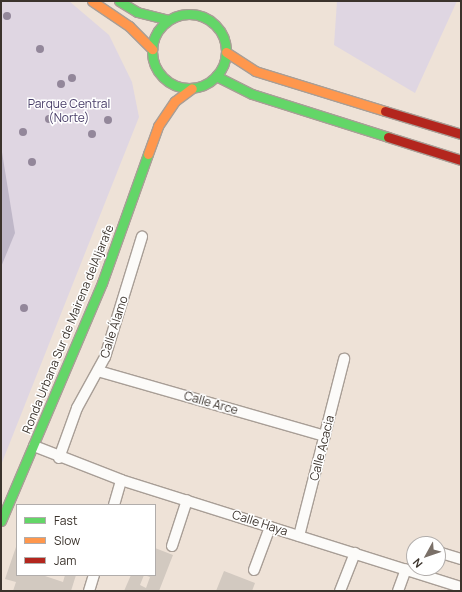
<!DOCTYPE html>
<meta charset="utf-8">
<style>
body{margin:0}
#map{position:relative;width:462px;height:592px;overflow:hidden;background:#eee2d7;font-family:Manrope,sans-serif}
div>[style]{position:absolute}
.green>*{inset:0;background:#dfd6e2}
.water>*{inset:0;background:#bfb7c8}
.building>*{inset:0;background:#d2c9c0}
.roads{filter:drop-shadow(1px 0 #a89e96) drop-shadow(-1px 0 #a89e96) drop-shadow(0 1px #a89e96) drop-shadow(0 -1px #a89e96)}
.street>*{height:10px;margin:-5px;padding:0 5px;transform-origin:5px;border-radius:5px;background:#fcfbf9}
.fast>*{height:9px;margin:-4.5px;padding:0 4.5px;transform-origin:4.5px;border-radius:4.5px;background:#63d668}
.fast>.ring{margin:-4.5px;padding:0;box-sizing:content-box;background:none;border:9px solid #63d668;border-radius:50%}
.slow>*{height:9px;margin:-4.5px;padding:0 4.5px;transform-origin:4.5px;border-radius:4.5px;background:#ff974d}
.jam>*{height:9px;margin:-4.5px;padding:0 4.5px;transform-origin:4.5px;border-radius:4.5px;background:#b3261e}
.trees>*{width:8px;height:8px;margin:-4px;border-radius:50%;background:#93879a}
span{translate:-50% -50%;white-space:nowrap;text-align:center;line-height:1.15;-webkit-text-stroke:3px #fff;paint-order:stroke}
.park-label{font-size:12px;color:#483d68}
.street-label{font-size:12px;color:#3b332c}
.frame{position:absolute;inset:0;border:2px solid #3b332c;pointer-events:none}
.legend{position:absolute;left:16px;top:504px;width:140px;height:72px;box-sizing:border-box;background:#fff;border:1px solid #b1adab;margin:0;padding:5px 7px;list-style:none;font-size:12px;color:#3b332c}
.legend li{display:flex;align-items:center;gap:8px;height:20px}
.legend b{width:20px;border:1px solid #b1adab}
.north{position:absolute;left:406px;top:536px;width:40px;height:40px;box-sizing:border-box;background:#fff;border:1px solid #b1adab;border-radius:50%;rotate:230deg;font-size:11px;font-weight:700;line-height:16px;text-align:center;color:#3b332c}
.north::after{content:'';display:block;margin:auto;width:14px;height:18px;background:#7a7068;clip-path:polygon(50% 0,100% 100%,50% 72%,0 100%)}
</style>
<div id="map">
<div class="green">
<i style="clip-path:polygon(1px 1px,69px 1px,109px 35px,132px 82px,139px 117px,1px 465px)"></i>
<i style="clip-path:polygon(337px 1px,457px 1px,415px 93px,334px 45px)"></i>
</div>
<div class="water">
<i style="clip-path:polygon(1px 146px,15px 233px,1px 267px)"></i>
</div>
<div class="building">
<i style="clip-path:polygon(17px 544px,17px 575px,42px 575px,63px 582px,65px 575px,76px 575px,71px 591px,13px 591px,16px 582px,5px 579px)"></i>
<i style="clip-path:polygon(155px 548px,173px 555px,159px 591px,124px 591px,131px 575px,144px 575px,140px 585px,146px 588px,150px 577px,144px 575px,155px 575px)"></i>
<i style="clip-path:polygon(224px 571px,255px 583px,252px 591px,216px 591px)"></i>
</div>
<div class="roads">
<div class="street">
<i style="left:98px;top:371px;width:236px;rotate:16deg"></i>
<i style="left:34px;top:446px;width:93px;rotate:21.3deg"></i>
<i style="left:121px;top:480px;width:356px;rotate:17.5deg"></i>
<i style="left:59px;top:458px;width:53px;rotate:-70.2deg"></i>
<i style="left:77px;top:408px;width:58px;rotate:-61.2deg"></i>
<i style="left:105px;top:357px;width:126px;rotate:-72.9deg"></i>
<i style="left:114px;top:505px;width:26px;rotate:-74deg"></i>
<i style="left:299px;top:536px;width:183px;rotate:-75.7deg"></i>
<i style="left:172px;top:546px;width:48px;rotate:-71.9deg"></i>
<i style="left:438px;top:552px;width:24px;rotate:17deg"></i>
<i style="left:254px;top:570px;width:46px;rotate:-69.6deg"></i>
<i style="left:89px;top:591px;width:17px;rotate:-73deg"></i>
<i style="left:340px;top:591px;width:41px;rotate:-68.5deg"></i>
<i style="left:398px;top:591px;width:23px;rotate:-70deg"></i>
</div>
<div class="fast">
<i style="left:119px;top:1px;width:21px;rotate:31deg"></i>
<i style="left:137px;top:12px;width:32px;rotate:14deg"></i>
<i class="ring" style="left:152px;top:14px;width:65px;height:65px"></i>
<i style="left:216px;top:76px;width:40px;rotate:26.6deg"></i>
<i style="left:252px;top:94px;width:143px;rotate:17.5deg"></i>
<i style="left:1px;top:521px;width:259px;rotate:-67deg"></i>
<i style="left:102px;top:283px;width:137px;rotate:-70.4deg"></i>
</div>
<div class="slow">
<i style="left:92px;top:1px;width:45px;rotate:34deg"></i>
<i style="left:129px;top:26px;width:33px;rotate:45deg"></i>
<i style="left:226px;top:52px;width:35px;rotate:33deg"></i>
<i style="left:255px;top:71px;width:136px;rotate:17.1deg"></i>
<i style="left:148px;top:154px;width:30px;rotate:-70deg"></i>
<i style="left:158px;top:126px;width:30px;rotate:-56deg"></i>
<i style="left:175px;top:101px;width:21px;rotate:-37deg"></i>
</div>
<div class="jam">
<i style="left:385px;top:111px;width:79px;rotate:16.8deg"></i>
<i style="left:388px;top:137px;width:77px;rotate:17.5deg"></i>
</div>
</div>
<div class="trees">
<i style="left:7px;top:16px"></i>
<i style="left:40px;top:49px"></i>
<i style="left:72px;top:78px"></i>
<i style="left:61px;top:84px"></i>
<i style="left:49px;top:119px"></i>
<i style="left:108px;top:120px"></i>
<i style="left:23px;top:132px"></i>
<i style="left:92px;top:134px"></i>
<i style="left:32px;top:162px"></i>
<i style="left:24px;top:308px"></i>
</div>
<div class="park-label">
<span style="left:69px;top:111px">Parque Central<br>(Norte)</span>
</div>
<div class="street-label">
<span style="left:114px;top:327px;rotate:-72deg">Calle Álamo</span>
<span style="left:68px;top:329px;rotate:-68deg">Ronda Urbana Sur de Mairena delAljarafe</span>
<span style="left:211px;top:403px;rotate:16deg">Calle Arce</span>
<span style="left:322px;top:448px;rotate:-76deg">Calle Acacia</span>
<span style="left:260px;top:523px;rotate:18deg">Calle Haya</span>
</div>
<div class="frame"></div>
<ul class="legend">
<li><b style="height:5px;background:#63d668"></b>Fast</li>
<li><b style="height:5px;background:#ff974d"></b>Slow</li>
<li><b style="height:5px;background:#b3261e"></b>Jam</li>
</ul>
<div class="north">N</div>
</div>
